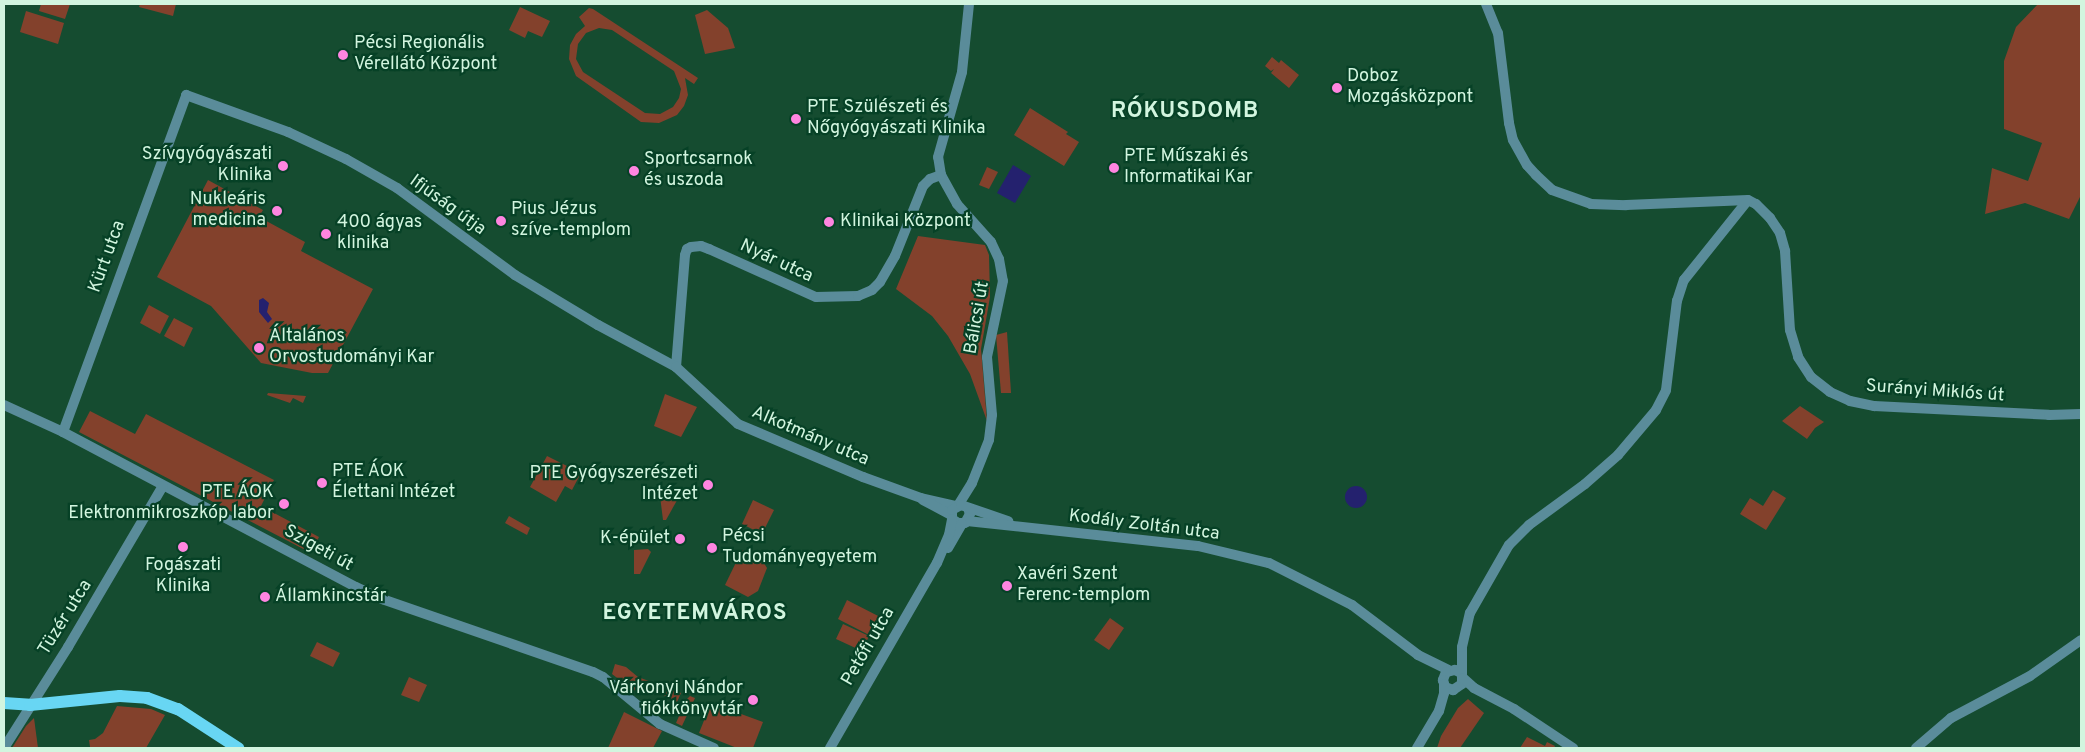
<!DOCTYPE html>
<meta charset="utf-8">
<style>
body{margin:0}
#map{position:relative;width:2085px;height:752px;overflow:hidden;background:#154c30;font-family:Overpass,sans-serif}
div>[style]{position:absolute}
.green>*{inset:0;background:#83412c}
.water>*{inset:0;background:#24216e}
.round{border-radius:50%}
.tertiary>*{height:10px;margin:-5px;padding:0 5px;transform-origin:5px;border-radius:5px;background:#5a8c9a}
.primary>*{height:12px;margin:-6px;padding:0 6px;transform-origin:6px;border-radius:6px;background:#68d6f3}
.dots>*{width:14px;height:14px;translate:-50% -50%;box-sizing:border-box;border:2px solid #064126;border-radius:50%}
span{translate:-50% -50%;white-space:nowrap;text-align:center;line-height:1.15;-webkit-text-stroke:4.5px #064126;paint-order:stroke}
.poi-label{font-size:18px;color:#d2f5df}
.left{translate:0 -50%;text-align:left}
.right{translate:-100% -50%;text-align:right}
.street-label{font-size:18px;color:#d2f5df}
.district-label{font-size:22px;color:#d2f5df;font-weight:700;letter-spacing:1px}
.frame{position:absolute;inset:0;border:5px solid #d2f5df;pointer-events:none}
</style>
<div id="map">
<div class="green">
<i style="clip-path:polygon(41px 4px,70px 4px,65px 19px,39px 11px)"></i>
<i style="clip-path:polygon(140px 4px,176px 4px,173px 16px,139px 7px)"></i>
<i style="clip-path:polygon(2038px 4px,2081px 4px,2081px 195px,2069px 219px,2025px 203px,1985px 214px,1992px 168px,2028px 181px,2042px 143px,2004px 129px,2004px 61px,2016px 27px)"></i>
<i style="clip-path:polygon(520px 7px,550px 21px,542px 37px,528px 31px,525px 38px,509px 30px)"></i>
<i style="clip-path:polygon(evenodd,589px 8px,593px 9px,698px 78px,694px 84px,685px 78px,688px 95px,684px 106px,677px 115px,659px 123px,641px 122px,576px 76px,569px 59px,570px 45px,576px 34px,585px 26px,579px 17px,589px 8px,599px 28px,612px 30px,674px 71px,681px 89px,679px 98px,673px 107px,660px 114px,645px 113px,583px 72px,576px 59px,578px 44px,586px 33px,599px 28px)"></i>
<i style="clip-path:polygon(707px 10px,728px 28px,735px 48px,705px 54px,695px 15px)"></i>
<i style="clip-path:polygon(26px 11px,64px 23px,58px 44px,20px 32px)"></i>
<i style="clip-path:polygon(1272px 57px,1279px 63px,1281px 60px,1299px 75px,1289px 88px,1271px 73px,1274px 69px,1271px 71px,1265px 66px)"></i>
<i style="clip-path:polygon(1030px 108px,1068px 132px,1066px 134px,1079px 142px,1064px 166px,1014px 135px)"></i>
<i style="clip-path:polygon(987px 167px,998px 172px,989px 189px,979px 185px)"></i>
<i style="clip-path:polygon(208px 180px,263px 210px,259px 217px,305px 242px,301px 251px,373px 289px,328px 373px,312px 373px,261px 363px,211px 306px,157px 277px)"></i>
<i style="clip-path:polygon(918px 236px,985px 245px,989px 255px,990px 297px,981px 349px,987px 421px,970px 374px,948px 336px,932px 316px,896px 289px)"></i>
<i style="clip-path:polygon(149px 305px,169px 316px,160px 334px,140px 323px)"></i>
<i style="clip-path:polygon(174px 318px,193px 328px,184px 347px,164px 336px)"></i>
<i style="clip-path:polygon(1007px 332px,1011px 393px,1001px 393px,996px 335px)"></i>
<i style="clip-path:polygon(268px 393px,306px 396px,303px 403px,293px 398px,290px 403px,267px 395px)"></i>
<i style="clip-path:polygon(665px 394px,697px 407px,681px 437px,654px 426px)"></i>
<i style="clip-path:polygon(1800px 406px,1824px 422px,1815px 428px,1807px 439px,1782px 421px)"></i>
<i style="clip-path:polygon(90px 411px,135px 434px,146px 414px,274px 480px,261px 506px,319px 537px,311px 553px,79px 432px)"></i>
<i style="clip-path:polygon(547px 456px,581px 473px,572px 490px,565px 486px,556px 502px,530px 487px)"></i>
<i style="clip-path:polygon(1773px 490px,1786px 498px,1766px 530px,1740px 514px,1750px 498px,1763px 506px)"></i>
<i style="clip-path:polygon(680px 495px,666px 520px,663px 520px,660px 496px)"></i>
<i style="clip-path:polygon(753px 500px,774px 510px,762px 534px,742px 524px)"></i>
<i style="clip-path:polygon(509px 516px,530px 528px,527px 535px,505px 523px)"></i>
<i style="clip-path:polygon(648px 549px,651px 552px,640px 574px,634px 574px,634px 550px)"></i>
<i style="clip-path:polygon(742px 550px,762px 560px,767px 568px,758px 591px,748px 597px,725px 585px)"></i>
<i style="clip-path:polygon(847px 600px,882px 618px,873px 637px,838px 619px)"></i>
<i style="clip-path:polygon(1110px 618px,1124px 628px,1109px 650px,1094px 640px)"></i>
<i style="clip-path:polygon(843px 624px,869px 636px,862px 651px,836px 639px)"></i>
<i style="clip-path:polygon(317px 642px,340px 653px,333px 667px,310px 656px)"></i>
<i style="clip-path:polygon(615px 664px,626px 667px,638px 677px,681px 693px,677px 702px,639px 682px,634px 691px,612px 674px)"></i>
<i style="clip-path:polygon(409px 677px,427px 685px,419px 702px,401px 695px)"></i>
<i style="clip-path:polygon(690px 696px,695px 698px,682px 726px,676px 723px,686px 700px)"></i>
<i style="clip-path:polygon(1468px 699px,1484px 713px,1460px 748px,1437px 748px,1441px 736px,1458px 708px)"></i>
<i style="clip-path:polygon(711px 703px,763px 722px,753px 748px,737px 748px,699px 733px)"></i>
<i style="clip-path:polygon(117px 706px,151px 709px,165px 715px,146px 748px,83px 748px,90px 747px,89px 740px,95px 739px,103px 733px)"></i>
<i style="clip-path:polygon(624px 712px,662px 731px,653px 748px,608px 748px)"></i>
<i style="clip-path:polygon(34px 718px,38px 748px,12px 748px,26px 726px)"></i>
<i style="clip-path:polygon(1527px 737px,1545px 746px,1547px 742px,1555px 746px,1554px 748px,1520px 748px)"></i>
</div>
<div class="water">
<i style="clip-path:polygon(1013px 165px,1031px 176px,1015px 203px,997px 193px)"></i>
<i style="clip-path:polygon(263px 298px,269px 303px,267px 312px,272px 319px,268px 323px,259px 312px,259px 300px)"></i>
<i class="round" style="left:1345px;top:486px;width:22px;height:22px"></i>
</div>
<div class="tertiary">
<i style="left:1486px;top:4px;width:31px;rotate:68deg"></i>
<i style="left:1498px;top:33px;width:91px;rotate:83deg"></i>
<i style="left:1509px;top:123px;width:17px;rotate:77deg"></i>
<i style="left:1513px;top:140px;width:29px;rotate:61deg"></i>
<i style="left:1527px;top:165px;width:13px;rotate:48deg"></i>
<i style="left:1536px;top:175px;width:22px;rotate:43deg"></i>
<i style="left:1552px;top:190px;width:41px;rotate:19.7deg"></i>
<i style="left:1591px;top:204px;width:35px;rotate:2deg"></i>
<i style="left:1626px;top:205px;width:122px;rotate:-2.3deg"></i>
<i style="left:1748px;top:200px;width:9px;rotate:27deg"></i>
<i style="left:1756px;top:204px;width:20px;rotate:45deg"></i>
<i style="left:1770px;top:218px;width:18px;rotate:56deg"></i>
<i style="left:1780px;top:233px;width:19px;rotate:74deg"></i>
<i style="left:1785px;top:251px;width:79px;rotate:86.4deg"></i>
<i style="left:1790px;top:330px;width:28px;rotate:73deg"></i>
<i style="left:1798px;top:357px;width:24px;rotate:57deg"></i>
<i style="left:1811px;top:377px;width:24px;rotate:38deg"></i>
<i style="left:1830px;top:392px;width:22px;rotate:24deg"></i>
<i style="left:1850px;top:401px;width:25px;rotate:12deg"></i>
<i style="left:1874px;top:406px;width:175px;rotate:2.9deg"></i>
<i style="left:2049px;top:415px;width:32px;rotate:-2deg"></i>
<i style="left:941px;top:175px;width:33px;rotate:61deg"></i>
<i style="left:957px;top:204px;width:51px;rotate:48.2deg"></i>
<i style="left:991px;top:242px;width:19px;rotate:65deg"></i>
<i style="left:999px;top:259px;width:22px;rotate:80deg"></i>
<i style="left:1003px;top:281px;width:78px;rotate:101.9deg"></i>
<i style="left:987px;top:357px;width:58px;rotate:85.1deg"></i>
<i style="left:992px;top:415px;width:25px;rotate:97deg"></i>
<i style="left:989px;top:440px;width:46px;rotate:111.6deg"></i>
<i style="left:972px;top:483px;width:26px;rotate:122deg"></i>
<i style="left:676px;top:367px;width:112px;rotate:-85.4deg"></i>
<i style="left:685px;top:255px;width:6px;rotate:-72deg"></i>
<i style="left:687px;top:249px;width:4px;rotate:-27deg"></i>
<i style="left:691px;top:247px;width:10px;rotate:-6deg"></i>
<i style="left:701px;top:246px;width:9px;rotate:21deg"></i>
<i style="left:709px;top:249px;width:117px;rotate:24.2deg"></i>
<i style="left:816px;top:297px;width:42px;rotate:-1.4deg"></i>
<i style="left:858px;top:296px;width:15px;rotate:-23deg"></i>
<i style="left:872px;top:290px;width:11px;rotate:-45deg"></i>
<i style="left:880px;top:282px;width:30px;rotate:-60deg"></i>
<i style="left:895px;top:256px;width:75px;rotate:-68.2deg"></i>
<i style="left:923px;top:186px;width:10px;rotate:-45deg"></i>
<i style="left:930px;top:179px;width:12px;rotate:-20deg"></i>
<i style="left:941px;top:175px;width:18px;rotate:-99deg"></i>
<i style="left:938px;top:157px;width:88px;rotate:-74.2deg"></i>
<i style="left:962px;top:72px;width:68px;rotate:-84.1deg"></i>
<i style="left:4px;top:405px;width:65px;rotate:24.6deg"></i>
<i style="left:63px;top:432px;width:331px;rotate:27.9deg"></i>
<i style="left:356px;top:587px;width:29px;rotate:25deg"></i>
<i style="left:382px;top:599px;width:223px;rotate:19.1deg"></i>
<i style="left:593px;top:672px;width:11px;rotate:27deg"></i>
<i style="left:603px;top:677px;width:74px;rotate:39.5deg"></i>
<i style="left:660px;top:724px;width:59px;rotate:24deg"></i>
<i style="left:63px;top:432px;width:359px;rotate:-69.9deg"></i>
<i style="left:186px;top:95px;width:109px;rotate:19.9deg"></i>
<i style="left:288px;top:132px;width:64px;rotate:25deg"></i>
<i style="left:346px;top:159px;width:59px;rotate:29.6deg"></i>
<i style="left:397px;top:188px;width:147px;rotate:36.4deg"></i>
<i style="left:515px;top:275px;width:97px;rotate:31.1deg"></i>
<i style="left:598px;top:325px;width:89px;rotate:28.3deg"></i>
<i style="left:676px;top:367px;width:84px;rotate:42.6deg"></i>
<i style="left:738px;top:424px;width:136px;rotate:23deg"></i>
<i style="left:863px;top:477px;width:62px;rotate:19.9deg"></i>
<i style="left:921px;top:498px;width:35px;rotate:13deg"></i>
<i style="left:923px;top:500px;width:32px;rotate:28deg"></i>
<i style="left:968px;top:508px;width:6px;rotate:72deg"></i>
<i style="left:970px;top:514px;width:10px;rotate:119deg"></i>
<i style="left:965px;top:523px;width:7px;rotate:180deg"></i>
<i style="left:958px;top:523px;width:7px;rotate:-146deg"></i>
<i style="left:952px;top:519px;width:9px;rotate:-90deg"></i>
<i style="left:952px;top:510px;width:10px;rotate:-29deg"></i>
<i style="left:961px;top:505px;width:50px;rotate:18.8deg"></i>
<i style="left:967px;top:521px;width:232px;rotate:6.2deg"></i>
<i style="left:1198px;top:546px;width:73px;rotate:13.5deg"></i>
<i style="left:1269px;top:563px;width:93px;rotate:26.8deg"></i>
<i style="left:1352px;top:605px;width:83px;rotate:37.1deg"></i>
<i style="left:1418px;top:655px;width:34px;rotate:26deg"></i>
<i style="left:948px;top:548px;width:28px;rotate:-60deg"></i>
<i style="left:1461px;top:673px;width:7px;rotate:-153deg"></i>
<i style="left:1455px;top:670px;width:9px;rotate:167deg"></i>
<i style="left:1446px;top:672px;width:9px;rotate:111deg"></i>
<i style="left:1443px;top:680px;width:7px;rotate:74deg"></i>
<i style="left:1445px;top:687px;width:9px;rotate:21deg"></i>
<i style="left:1453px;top:690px;width:11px;rotate:-34deg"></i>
<i style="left:1462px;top:684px;width:37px;rotate:-90deg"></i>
<i style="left:1462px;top:647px;width:35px;rotate:-77deg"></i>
<i style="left:1470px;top:613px;width:78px;rotate:-60.2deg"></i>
<i style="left:1509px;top:545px;width:28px;rotate:-45deg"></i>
<i style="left:1529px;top:525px;width:69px;rotate:-36.2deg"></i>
<i style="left:1585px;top:484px;width:44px;rotate:-41.3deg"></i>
<i style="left:1618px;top:455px;width:59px;rotate:-49.8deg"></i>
<i style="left:1656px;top:410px;width:22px;rotate:-63deg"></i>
<i style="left:1666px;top:390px;width:90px;rotate:-83deg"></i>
<i style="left:1677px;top:301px;width:22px;rotate:-72deg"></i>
<i style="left:1684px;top:280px;width:102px;rotate:-51.3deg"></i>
<i style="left:1463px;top:678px;width:15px;rotate:42deg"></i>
<i style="left:1474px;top:688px;width:45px;rotate:27.7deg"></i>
<i style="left:1514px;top:709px;width:71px;rotate:33.5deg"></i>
<i style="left:4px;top:748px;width:120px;rotate:-57.6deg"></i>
<i style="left:68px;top:647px;width:187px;rotate:-59.5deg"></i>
<i style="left:830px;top:748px;width:214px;rotate:-60deg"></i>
<i style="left:937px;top:563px;width:30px;rotate:-67deg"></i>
<i style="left:949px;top:535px;width:16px;rotate:-79deg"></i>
<i style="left:1417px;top:748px;width:43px;rotate:-59.3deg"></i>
<i style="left:1439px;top:711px;width:19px;rotate:-74deg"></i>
<i style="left:1444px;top:693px;width:9px;rotate:-90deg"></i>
<i style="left:1916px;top:748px;width:46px;rotate:-40.6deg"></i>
<i style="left:1951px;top:718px;width:89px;rotate:-28deg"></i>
<i style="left:2030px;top:676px;width:62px;rotate:-35.2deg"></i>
</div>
<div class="primary">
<i style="left:4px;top:703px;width:26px;rotate:4deg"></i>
<i style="left:30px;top:705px;width:90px;rotate:-5.7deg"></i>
<i style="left:120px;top:696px;width:27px;rotate:4deg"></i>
<i style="left:147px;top:698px;width:33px;rotate:20deg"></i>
<i style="left:178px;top:709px;width:72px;rotate:33deg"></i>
</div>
<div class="dots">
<i style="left:343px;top:55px;background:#fe85e0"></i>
<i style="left:1337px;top:88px;background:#fe85e0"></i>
<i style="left:796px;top:119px;background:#fe85e0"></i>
<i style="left:283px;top:166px;background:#fe85e0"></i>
<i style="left:1114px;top:168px;background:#fe85e0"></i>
<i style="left:634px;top:171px;background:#fe85e0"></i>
<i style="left:277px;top:211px;background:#fe85e0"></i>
<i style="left:501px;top:221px;background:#fe85e0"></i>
<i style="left:829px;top:222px;background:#fe85e0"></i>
<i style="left:326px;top:234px;background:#fe85e0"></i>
<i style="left:259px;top:348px;background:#fe85e0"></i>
<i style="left:322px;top:483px;background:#fe85e0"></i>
<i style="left:708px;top:485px;background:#fe85e0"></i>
<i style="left:284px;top:504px;background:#fe85e0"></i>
<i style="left:680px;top:539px;background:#fe85e0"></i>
<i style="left:183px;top:547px;background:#fe85e0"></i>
<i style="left:712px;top:548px;background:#fe85e0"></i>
<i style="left:1007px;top:586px;background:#fe85e0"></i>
<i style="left:265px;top:597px;background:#fe85e0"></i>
<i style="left:753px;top:700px;background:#fe85e0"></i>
</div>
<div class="poi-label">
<span class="left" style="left:354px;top:55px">Pécsi Regionális<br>Vérellátó Központ</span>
<span class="left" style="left:1347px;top:88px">Doboz<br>Mozgásközpont</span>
<span class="left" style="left:807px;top:119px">PTE Szülészeti és<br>Nőgyógyászati Klinika</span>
<span class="right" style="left:272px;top:166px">Szívgyógyászati<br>Klinika</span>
<span class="left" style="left:1124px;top:168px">PTE Műszaki és<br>Informatikai Kar</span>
<span class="left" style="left:644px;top:171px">Sportcsarnok<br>és uszoda</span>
<span class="right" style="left:266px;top:211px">Nukleáris<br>medicina</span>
<span class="left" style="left:511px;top:221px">Pius Jézus<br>szíve-templom</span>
<span class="left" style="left:840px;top:222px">Klinikai Központ</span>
<span class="left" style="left:337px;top:234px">400 ágyas<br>klinika</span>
<span class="left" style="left:269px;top:348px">Általános<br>Orvostudományi Kar</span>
<span class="left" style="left:332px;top:483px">PTE ÁOK<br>Élettani Intézet</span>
<span class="right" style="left:698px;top:485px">PTE Gyógyszerészeti<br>Intézet</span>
<span class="right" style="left:274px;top:504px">PTE ÁOK<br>Elektronmikroszkóp labor</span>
<span class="left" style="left:722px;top:548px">Pécsi<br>Tudományegyetem</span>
<span class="right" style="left:670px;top:539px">K-épület</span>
<span style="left:183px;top:577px">Fogászati<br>Klinika</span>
<span class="left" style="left:1017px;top:586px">Xavéri Szent<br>Ferenc-templom</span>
<span class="left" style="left:275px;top:597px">Államkincstár</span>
<span class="right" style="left:743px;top:700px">Várkonyi Nándor<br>fiókkönyvtár</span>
</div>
<div class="street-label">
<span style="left:447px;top:206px;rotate:36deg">Ifjúság útja</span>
<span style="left:108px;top:257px;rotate:-70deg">Kürt utca</span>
<span style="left:776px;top:262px;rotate:25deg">Nyár utca</span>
<span style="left:978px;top:318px;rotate:-80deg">Bálicsi út</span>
<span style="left:1935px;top:392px;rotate:4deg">Surányi Miklós út</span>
<span style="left:810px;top:437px;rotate:23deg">Alkotmány utca</span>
<span style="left:1144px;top:526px;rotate:7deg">Kodály Zoltán utca</span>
<span style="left:318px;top:549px;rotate:29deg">Szigeti út</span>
<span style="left:66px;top:618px;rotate:-58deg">Tüzér utca</span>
<span style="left:869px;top:647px;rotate:-60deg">Petőfi utca</span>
</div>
<div class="district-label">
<span style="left:1185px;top:112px">RÓKUSDOMB</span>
<span style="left:695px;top:614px">EGYETEMVÁROS</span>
</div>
<div class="frame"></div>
</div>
